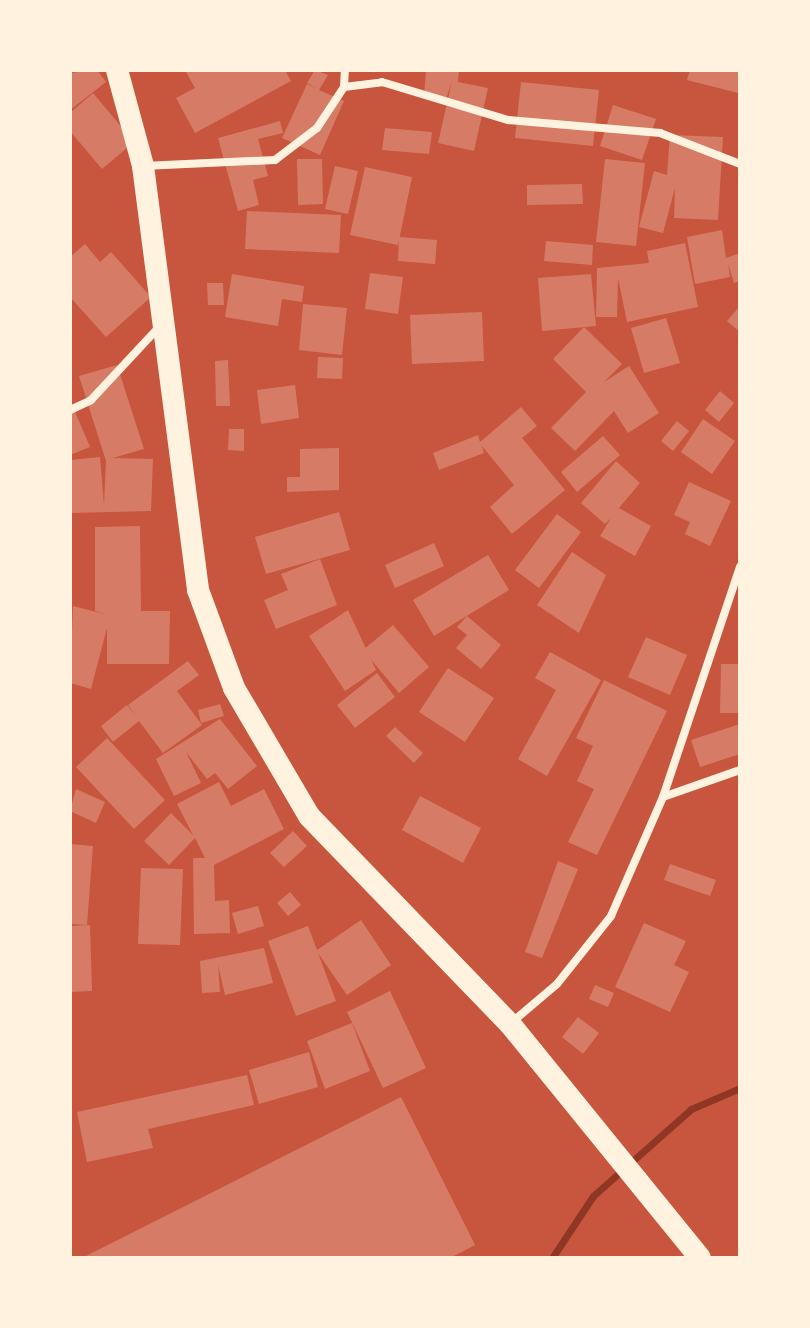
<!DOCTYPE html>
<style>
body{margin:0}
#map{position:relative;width:810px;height:1328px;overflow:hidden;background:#c8553d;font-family:"Space Grotesk",sans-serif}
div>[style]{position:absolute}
.stream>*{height:7px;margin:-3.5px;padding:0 3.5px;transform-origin:3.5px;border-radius:3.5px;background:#8f3625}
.building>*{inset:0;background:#d67c66}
.minor>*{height:8px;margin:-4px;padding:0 4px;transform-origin:4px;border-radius:4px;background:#fff3e0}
.trunk>*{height:22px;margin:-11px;padding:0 11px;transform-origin:11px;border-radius:11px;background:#fff3e0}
span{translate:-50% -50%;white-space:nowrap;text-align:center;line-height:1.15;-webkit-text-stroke:6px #fff3e0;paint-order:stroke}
.frame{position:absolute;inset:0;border:72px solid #fff3e0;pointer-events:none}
</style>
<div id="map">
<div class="stream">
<i style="left:552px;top:1258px;width:74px;rotate:-56.5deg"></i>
<i style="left:593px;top:1196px;width:131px;rotate:-41.6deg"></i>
<i style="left:691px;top:1109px;width:53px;rotate:-23.2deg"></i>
</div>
<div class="building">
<i style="clip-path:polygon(97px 70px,106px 82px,70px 110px,70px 73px)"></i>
<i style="clip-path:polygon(185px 70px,285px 70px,291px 81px,195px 133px,176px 98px,195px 88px)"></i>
<i style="clip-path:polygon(315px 70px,328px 75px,319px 90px,344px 101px,320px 155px,282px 138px,307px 84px,318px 89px,307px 83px)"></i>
<i style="clip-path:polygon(426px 70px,459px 70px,458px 82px,488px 88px,474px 151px,438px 143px,452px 81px,446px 99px,424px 97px)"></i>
<i style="clip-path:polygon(690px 70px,740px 70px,738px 93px,687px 80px)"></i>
<i style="clip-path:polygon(521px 82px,599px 90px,593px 146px,515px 138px)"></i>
<i style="clip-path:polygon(93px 93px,134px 142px,102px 169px,70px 131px,70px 113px)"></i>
<i style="clip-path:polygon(613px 105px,656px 119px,642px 160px,600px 146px)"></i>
<i style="clip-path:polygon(280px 121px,283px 133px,258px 139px,268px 176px,253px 180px,259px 205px,238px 211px,218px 138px)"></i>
<i style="clip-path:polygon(385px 128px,432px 132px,429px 154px,382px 150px)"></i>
<i style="clip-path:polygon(670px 135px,723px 137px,718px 220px,674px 218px,675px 188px,663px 233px,639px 227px,654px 171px,667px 175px)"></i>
<i style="clip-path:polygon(297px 159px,322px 159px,323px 204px,298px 205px)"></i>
<i style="clip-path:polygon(605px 159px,645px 163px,636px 246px,596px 242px)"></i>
<i style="clip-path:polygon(335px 166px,358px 171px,348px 214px,325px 209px)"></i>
<i style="clip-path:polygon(365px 167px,412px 177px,398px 245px,350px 235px)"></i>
<i style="clip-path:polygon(582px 184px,583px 204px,527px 205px,527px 185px)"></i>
<i style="clip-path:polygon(247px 211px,341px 215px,339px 253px,245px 249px)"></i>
<i style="clip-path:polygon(722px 230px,726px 258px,740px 253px,740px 281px,734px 283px,728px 264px,730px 277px,695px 284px,687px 237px)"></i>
<i style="clip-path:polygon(399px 237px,437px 240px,435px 264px,398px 261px)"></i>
<i style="clip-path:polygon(546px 241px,593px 245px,592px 265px,544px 261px)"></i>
<i style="clip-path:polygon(685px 243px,698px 307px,627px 322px,618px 278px,617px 317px,596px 317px,597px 268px,649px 263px,647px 251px)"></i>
<i style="clip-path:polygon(85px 244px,100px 262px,111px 252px,151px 297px,106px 337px,70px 297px,70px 257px)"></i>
<i style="clip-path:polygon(370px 273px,403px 277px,398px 314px,365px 309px)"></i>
<i style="clip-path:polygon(232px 274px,304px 286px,302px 302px,282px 299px,278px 326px,225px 317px)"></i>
<i style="clip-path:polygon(591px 274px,596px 326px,542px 331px,538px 278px)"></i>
<i style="clip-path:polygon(207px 283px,223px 283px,224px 305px,208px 305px)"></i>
<i style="clip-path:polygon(303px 304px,347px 308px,342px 355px,299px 350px)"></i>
<i style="clip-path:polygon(740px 306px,740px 332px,727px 321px)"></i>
<i style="clip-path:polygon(482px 312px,484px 361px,412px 364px,410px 315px)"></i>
<i style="clip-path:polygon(666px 318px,680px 363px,644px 373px,631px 328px)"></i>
<i style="clip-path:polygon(584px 327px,622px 364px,604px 382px,629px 366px,659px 413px,628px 433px,614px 411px,575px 451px,551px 428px,586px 392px,553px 359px)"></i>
<i style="clip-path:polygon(318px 357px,343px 358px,342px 379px,317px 378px)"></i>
<i style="clip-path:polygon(228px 360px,230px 406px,216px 406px,215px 361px)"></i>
<i style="clip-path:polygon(117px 365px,144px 449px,113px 458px,153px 459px,151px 511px,71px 513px,70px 460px,100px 457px,104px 505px,106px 461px,79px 376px)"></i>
<i style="clip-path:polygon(295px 385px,299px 418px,261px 424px,257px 390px)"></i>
<i style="clip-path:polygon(720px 391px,734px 403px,719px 422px,705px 410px)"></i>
<i style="clip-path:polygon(70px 400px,90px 447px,70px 455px)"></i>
<i style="clip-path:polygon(521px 407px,537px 426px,522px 438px,565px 490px,512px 534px,490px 507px,514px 485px,482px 446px,484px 453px,439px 470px,433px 453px,478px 435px,480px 442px)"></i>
<i style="clip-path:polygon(703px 419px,735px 441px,712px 474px,681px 452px)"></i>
<i style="clip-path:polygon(677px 421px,689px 431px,673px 451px,661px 441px)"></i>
<i style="clip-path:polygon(229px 429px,244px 429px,244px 451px,228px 450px)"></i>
<i style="clip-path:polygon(603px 436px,620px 455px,577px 492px,561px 472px)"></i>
<i style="clip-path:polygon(339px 448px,339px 490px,287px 492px,287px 477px,300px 477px,300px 449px)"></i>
<i style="clip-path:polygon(616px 461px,640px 483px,619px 508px,651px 526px,635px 556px,600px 536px,611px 518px,605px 524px,581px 503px)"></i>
<i style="clip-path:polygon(689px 482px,731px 501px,710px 546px,685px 534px,690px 522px,674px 515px)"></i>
<i style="clip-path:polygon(339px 512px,350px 550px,266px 574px,255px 537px)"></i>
<i style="clip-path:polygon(557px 514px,581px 532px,539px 588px,515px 570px)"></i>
<i style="clip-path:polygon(140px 526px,141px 611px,170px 611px,169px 664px,107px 664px,107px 628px,91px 689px,70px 683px,73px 606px,108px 615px,95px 611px,95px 527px)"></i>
<i style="clip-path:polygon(434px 543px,444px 566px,395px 588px,385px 565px)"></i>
<i style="clip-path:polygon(572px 552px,606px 575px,579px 633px,537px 605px)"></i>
<i style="clip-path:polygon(488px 555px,509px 590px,434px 636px,413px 600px)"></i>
<i style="clip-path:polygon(320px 559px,337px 605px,276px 629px,264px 600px,288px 590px,281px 574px)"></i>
<i style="clip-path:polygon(348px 610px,376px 670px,345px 691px,309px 636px)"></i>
<i style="clip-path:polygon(467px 616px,501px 645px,481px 669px,456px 648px,467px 635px,457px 627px)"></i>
<i style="clip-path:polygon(393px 625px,429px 667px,399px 693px,363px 650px)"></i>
<i style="clip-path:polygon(646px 637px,687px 655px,670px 695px,628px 677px)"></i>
<i style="clip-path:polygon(550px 652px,601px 680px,547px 776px,518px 759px,556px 690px,535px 678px)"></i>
<i style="clip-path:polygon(188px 661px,199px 675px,177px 691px,202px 725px,163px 753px,139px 721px,113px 742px,101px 726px,127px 705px,137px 717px,128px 705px)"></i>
<i style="clip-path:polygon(721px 664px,740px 664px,740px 713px,720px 713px)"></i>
<i style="clip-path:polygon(448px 668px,494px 698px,465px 742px,419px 712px)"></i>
<i style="clip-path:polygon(377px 673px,395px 697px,355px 728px,337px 705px)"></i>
<i style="clip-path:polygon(604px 680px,667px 711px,597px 855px,568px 842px,594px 789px,577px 781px,593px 746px,576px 738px)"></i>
<i style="clip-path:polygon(220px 704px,224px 716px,201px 723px,198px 710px)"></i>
<i style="clip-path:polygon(220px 719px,257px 766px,228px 789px,215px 773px,207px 779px,186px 752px,201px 783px,174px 796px,156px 759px)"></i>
<i style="clip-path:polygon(740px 724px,740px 754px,700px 767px,691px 740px)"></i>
<i style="clip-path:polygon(395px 727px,423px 753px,414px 763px,386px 736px)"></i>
<i style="clip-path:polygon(107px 738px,165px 800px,134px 829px,76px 767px)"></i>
<i style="clip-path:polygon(219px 782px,231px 806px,264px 789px,284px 829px,214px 865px,215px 901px,229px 900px,230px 933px,194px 934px,193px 858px,205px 858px,195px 838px,169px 865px,144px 841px,171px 813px,193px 835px,177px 804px)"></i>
<i style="clip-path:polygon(76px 789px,105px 802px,96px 823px,70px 811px)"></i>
<i style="clip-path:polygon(420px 796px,481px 828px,463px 863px,402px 830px)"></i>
<i style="clip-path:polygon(293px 831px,307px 846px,284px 867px,270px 853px)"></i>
<i style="clip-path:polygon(70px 844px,93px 846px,87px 925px,70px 924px)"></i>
<i style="clip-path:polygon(558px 861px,578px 869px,542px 958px,525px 952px)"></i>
<i style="clip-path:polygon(670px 864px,716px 880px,710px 896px,664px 880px)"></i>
<i style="clip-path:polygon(141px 868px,183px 869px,180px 945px,138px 944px)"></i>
<i style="clip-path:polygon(290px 892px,301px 905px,288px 916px,277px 903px)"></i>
<i style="clip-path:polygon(258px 906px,264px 926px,238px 934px,232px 913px)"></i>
<i style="clip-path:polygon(361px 920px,391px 965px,347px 995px,318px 953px,336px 1001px,296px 1016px,268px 941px,308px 926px,317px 950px)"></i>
<i style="clip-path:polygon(644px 923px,686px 941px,674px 965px,689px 972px,670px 1012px,615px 987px)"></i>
<i style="clip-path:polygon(90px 925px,92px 991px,70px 992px,70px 926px)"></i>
<i style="clip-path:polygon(264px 948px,273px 983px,225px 995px,218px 965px,220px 992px,202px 993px,200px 961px)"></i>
<i style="clip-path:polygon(595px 985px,614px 993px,608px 1007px,589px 999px)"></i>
<i style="clip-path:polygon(390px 991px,426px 1068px,383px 1088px,347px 1012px)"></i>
<i style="clip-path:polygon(578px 1017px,599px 1033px,583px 1054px,562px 1037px)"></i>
<i style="clip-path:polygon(352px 1023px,370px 1071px,325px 1089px,307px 1041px)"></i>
<i style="clip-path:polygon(309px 1052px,318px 1087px,259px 1104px,249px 1070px)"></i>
<i style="clip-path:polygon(247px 1075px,254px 1105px,148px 1129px,153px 1148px,87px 1162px,77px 1112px)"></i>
<i style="clip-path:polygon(401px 1097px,475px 1245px,450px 1258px,82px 1258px)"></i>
</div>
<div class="minor">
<i style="left:344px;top:87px;width:38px;rotate:-7deg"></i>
<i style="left:382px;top:82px;width:132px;rotate:16.8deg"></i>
<i style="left:508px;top:120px;width:153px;rotate:4.9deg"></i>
<i style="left:660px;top:133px;width:86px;rotate:21.2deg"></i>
<i style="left:143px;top:166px;width:132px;rotate:-2.6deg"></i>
<i style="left:275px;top:160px;width:53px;rotate:-37.3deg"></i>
<i style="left:317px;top:128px;width:49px;rotate:-56.6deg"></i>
<i style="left:344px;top:87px;width:17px;rotate:-87deg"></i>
<i style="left:70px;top:410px;width:23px;rotate:-25deg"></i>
<i style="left:91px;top:400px;width:100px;rotate:-47deg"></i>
<i style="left:663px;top:797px;width:82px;rotate:-19.3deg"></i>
<i style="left:511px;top:1023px;width:60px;rotate:-40.3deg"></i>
<i style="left:557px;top:984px;width:87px;rotate:-51.5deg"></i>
<i style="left:611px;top:916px;width:130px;rotate:-66.4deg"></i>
<i style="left:663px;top:797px;width:243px;rotate:-71.5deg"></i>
</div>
<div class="trunk">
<i style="left:117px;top:70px;width:99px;rotate:74.8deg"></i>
<i style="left:143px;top:166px;width:428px;rotate:82.6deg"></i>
<i style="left:198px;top:590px;width:104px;rotate:69.8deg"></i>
<i style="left:234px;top:688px;width:148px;rotate:59.6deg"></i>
<i style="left:309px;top:816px;width:289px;rotate:46deg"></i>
<i style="left:510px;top:1024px;width:301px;rotate:50.9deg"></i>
</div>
<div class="frame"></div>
</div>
